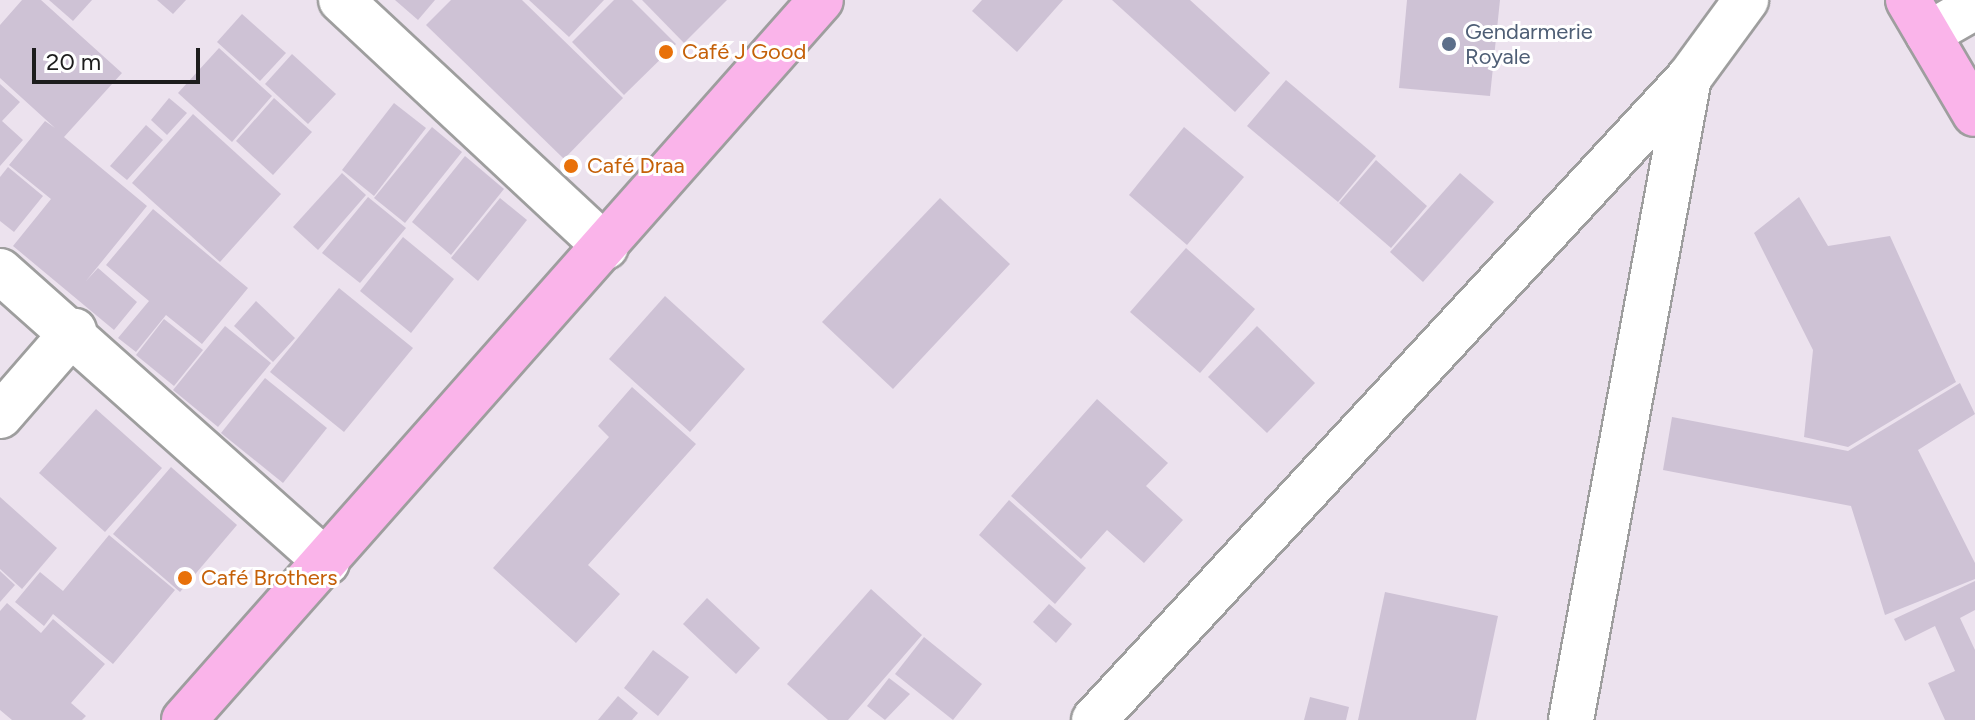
<!DOCTYPE html>
<meta charset="utf-8">
<style>
body{margin:0}
#map{position:relative;width:1975px;height:720px;overflow:hidden;background:#ece2ee;font-family:Figtree,sans-serif}
div>[style]{position:absolute}
.building>*{inset:0;background:#cec2d5}
.roads{filter:drop-shadow(2px 0 #9e9e9e) drop-shadow(-2px 0 #9e9e9e) drop-shadow(0 2px #9e9e9e) drop-shadow(0 -2px #9e9e9e)}
.street>*{height:44px;margin:-22px;padding:0 22px;transform-origin:22px;border-radius:22px;background:#fff}
.secondary>*{height:44px;margin:-22px;padding:0 22px;transform-origin:22px;border-radius:22px;background:#fab4ea}
.dots>*{width:22px;height:22px;translate:-50% -50%;box-sizing:border-box;border:4px solid #fff;border-radius:50%}
span{translate:-50% -50%;white-space:nowrap;text-align:center;line-height:1.15;-webkit-text-stroke:6px #fff;paint-order:stroke}
.service-label{font-size:22px;color:#4e5e75}
.left{translate:0 -50%;text-align:left}
.food-label{font-size:22px;color:#c56008}
.scale{position:absolute;left:32px;top:48px;width:168px;height:36px;box-sizing:border-box;border:4px solid #1d1d1d;border-top:0;padding-left:10px;font-size:24px;line-height:28px;white-space:nowrap;color:#1d1d1d;-webkit-text-stroke:6px #fff;paint-order:stroke}
</style>
<div id="map">
<div class="building">
<i style="clip-path:polygon(22px 0,41px 0,122px 73px,64px 137px,147px 206px,86px 281px,98px 268px,137px 302px,114px 330px,13px 246px,51px 199px,9px 165px,45px 121px,55px 128px,0 78px,0 25px)"></i>
<i style="clip-path:polygon(49px 0,92px 0,73px 21px)"></i>
<i style="clip-path:polygon(157px 0,186px 0,173px 14px)"></i>
<i style="clip-path:polygon(395px 0,435px 0,418px 20px)"></i>
<i style="clip-path:polygon(451px 0,522px 0,623px 98px,564px 159px,426px 25px)"></i>
<i style="clip-path:polygon(529px 0,604px 0,569px 37px)"></i>
<i style="clip-path:polygon(614px 0,632px 0,676px 44px,624px 95px,572px 42px)"></i>
<i style="clip-path:polygon(642px 0,727px 0,684px 43px)"></i>
<i style="clip-path:polygon(982px 0,1063px 0,1017px 52px,972px 11px)"></i>
<i style="clip-path:polygon(1112px 0,1190px 0,1270px 73px,1235px 112px)"></i>
<i style="clip-path:polygon(1407px 0,1500px 0,1490px 96px,1399px 88px)"></i>
<i style="clip-path:polygon(242px 14px,286px 53px,260px 81px,217px 42px)"></i>
<i style="clip-path:polygon(219px 48px,272px 96px,232px 142px,178px 93px)"></i>
<i style="clip-path:polygon(292px 54px,336px 94px,308px 124px,265px 84px)"></i>
<i style="clip-path:polygon(1286px 80px,1376px 156px,1338px 202px,1247px 126px)"></i>
<i style="clip-path:polygon(0 84px,20px 102px,2px 121px,23px 140px,0 166px)"></i>
<i style="clip-path:polygon(169px 98px,187px 113px,167px 135px,151px 120px)"></i>
<i style="clip-path:polygon(274px 98px,312px 132px,273px 175px,236px 141px)"></i>
<i style="clip-path:polygon(394px 103px,426px 128px,374px 196px,342px 170px)"></i>
<i style="clip-path:polygon(193px 114px,281px 194px,220px 262px,132px 183px)"></i>
<i style="clip-path:polygon(146px 125px,163px 140px,127px 180px,110px 166px)"></i>
<i style="clip-path:polygon(432px 127px,462px 152px,405px 223px,374px 198px)"></i>
<i style="clip-path:polygon(1184px 127px,1244px 177px,1187px 245px,1129px 195px)"></i>
<i style="clip-path:polygon(465px 156px,504px 189px,451px 255px,412px 222px)"></i>
<i style="clip-path:polygon(1376px 160px,1427px 206px,1391px 248px,1339px 203px)"></i>
<i style="clip-path:polygon(8px 167px,43px 196px,14px 232px,0 221px,0 177px)"></i>
<i style="clip-path:polygon(342px 173px,366px 195px,318px 250px,293px 227px)"></i>
<i style="clip-path:polygon(1460px 173px,1494px 202px,1423px 282px,1390px 252px)"></i>
<i style="clip-path:polygon(368px 197px,406px 228px,360px 283px,322px 253px)"></i>
<i style="clip-path:polygon(1799px 197px,1828px 246px,1890px 236px,1956px 382px,1848px 447px,1804px 437px,1813px 350px,1754px 233px)"></i>
<i style="clip-path:polygon(500px 198px,527px 220px,478px 281px,451px 258px)"></i>
<i style="clip-path:polygon(940px 198px,1010px 264px,893px 389px,822px 322px)"></i>
<i style="clip-path:polygon(153px 209px,248px 288px,202px 344px,166px 315px,136px 352px,118px 338px,149px 301px,106px 265px)"></i>
<i style="clip-path:polygon(403px 237px,454px 279px,411px 333px,360px 291px)"></i>
<i style="clip-path:polygon(1186px 248px,1255px 309px,1200px 373px,1130px 312px)"></i>
<i style="clip-path:polygon(339px 288px,413px 348px,344px 432px,270px 372px)"></i>
<i style="clip-path:polygon(665px 296px,745px 369px,690px 432px,609px 359px)"></i>
<i style="clip-path:polygon(256px 301px,295px 338px,273px 362px,234px 326px)"></i>
<i style="clip-path:polygon(164px 319px,203px 350px,174px 386px,136px 355px)"></i>
<i style="clip-path:polygon(225px 326px,271px 363px,218px 427px,173px 390px)"></i>
<i style="clip-path:polygon(1257px 326px,1315px 383px,1267px 433px,1208px 377px)"></i>
<i style="clip-path:polygon(265px 378px,327px 428px,283px 483px,221px 433px)"></i>
<i style="clip-path:polygon(1960px 383px,1975px 414px,1918px 450px,1975px 563px,1975px 579px,1885px 615px,1851px 506px,1663px 470px,1672px 417px,1848px 451px)"></i>
<i style="clip-path:polygon(632px 387px,696px 444px,588px 565px,620px 594px,576px 643px,493px 568px,609px 437px,598px 426px)"></i>
<i style="clip-path:polygon(1097px 399px,1168px 463px,1146px 486px,1183px 520px,1144px 563px,1107px 530px,1081px 559px,1011px 496px)"></i>
<i style="clip-path:polygon(96px 409px,162px 468px,105px 532px,39px 473px)"></i>
<i style="clip-path:polygon(171px 467px,237px 525px,180px 592px,113px 534px)"></i>
<i style="clip-path:polygon(0 497px,57px 548px,22px 589px,0 569px)"></i>
<i style="clip-path:polygon(1009px 500px,1086px 568px,1055px 604px,979px 535px)"></i>
<i style="clip-path:polygon(109px 535px,175px 590px,113px 664px,53px 614px,44px 626px,15px 602px,40px 572px,63px 591px)"></i>
<i style="clip-path:polygon(0 571px,15px 585px,0 602px)"></i>
<i style="clip-path:polygon(1975px 581px,1975px 610px,1960px 618px,1975px 650px,1975px 720px,1945px 720px,1928px 683px,1955px 671px,1935px 626px,1905px 641px,1894px 619px)"></i>
<i style="clip-path:polygon(871px 589px,922px 635px,848px 720px,828px 720px,787px 684px)"></i>
<i style="clip-path:polygon(1385px 592px,1498px 616px,1476px 720px,1358px 720px)"></i>
<i style="clip-path:polygon(707px 598px,760px 648px,736px 674px,683px 624px)"></i>
<i style="clip-path:polygon(7px 603px,41px 633px,53px 619px,105px 664px,71px 703px,86px 716px,82px 720px,12px 720px,0 710px,0 611px)"></i>
<i style="clip-path:polygon(1049px 604px,1072px 624px,1056px 643px,1033px 622px)"></i>
<i style="clip-path:polygon(924px 637px,982px 684px,953px 720px,895px 674px)"></i>
<i style="clip-path:polygon(653px 650px,689px 677px,658px 716px,624px 688px)"></i>
<i style="clip-path:polygon(889px 678px,910px 694px,885px 720px,867px 706px)"></i>
<i style="clip-path:polygon(618px 696px,638px 713px,632px 720px,598px 720px)"></i>
<i style="clip-path:polygon(1310px 697px,1349px 707px,1346px 720px,1304px 720px)"></i>
</div>
<div class="roads">
<div class="street">
<i style="left:341px;top:0;width:362px;rotate:43deg"></i>
<i style="left:1928px;top:34px;width:54px;rotate:-29.9deg"></i>
<i style="left:0;top:271px;width:438px;rotate:41.7deg"></i>
<i style="left:0;top:416px;width:113px;rotate:-49deg"></i>
<i style="left:1094px;top:720px;width:875px;rotate:-47.18deg"></i>
<i style="left:1689px;top:78px;width:97px;rotate:-53.8deg"></i>
<i style="left:1571px;top:720px;width:653px;rotate:-79.59deg"></i>
</div>
<div class="secondary">
<i style="left:1908px;top:0;width:132px;rotate:59.6deg"></i>
<i style="left:184px;top:720px;width:961px;rotate:-48.5deg"></i>
</div>
</div>
<div class="dots">
<i style="left:1449px;top:44px;background:#5c6f8a"></i>
<i style="left:666px;top:52px;background:#e8710a"></i>
<i style="left:571px;top:166px;background:#e8710a"></i>
<i style="left:185px;top:578px;background:#e8710a"></i>
</div>
<div class="service-label">
<span class="left" style="left:1465px;top:44px">Gendarmerie<br>Royale</span>
</div>
<div class="food-label">
<span class="left" style="left:682px;top:52px">Café J Good</span>
<span class="left" style="left:587px;top:166px">Café Draa</span>
<span class="left" style="left:201px;top:578px">Café Brothers</span>
</div>
<div class="scale">20 m</div>
</div>
